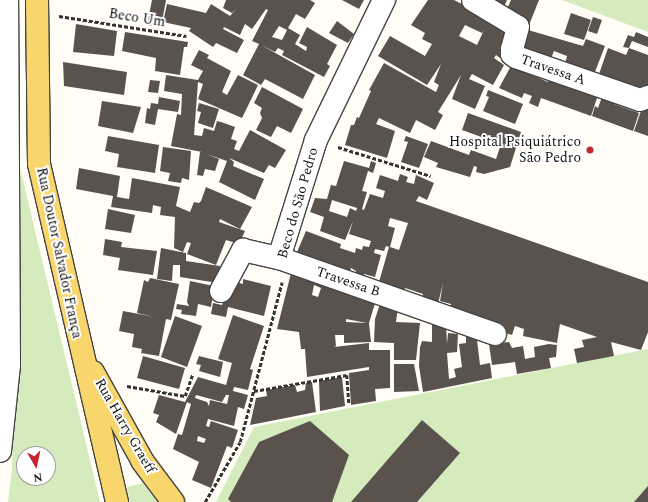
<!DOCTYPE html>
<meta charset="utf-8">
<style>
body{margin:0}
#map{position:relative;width:648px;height:502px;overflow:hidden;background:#fffdf5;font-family:Spectral,serif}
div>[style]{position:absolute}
.green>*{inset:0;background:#d5ebbd}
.building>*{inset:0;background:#5a524d}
.path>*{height:2.5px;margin-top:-1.25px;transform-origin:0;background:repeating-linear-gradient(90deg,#333 0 4px,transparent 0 6px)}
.roads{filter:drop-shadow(1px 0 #444) drop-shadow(-1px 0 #444) drop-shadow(0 1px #444) drop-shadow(0 -1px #444)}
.minor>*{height:22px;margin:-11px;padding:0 11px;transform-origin:11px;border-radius:11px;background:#fff}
.major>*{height:22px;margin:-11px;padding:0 11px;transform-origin:11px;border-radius:11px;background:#f9d66b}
.dots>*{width:11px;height:11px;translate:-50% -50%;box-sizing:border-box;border:2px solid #fff;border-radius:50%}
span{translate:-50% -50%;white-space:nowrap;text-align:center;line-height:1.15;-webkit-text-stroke:4px #fff;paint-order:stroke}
.street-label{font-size:14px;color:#111}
.poi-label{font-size:14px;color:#111}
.right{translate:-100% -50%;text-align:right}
.north{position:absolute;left:16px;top:446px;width:40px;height:40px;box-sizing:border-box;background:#fff;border:1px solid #a0a0a0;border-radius:50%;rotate:171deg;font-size:11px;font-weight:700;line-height:16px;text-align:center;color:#111}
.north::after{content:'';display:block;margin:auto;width:14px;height:18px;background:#c4262e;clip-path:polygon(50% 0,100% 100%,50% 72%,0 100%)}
</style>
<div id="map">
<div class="green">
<i style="clip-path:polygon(562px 0,648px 0,648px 32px)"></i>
<i style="clip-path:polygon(evenodd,20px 168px,100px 502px,8px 502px,12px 469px,20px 168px,24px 454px,48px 454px,48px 478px,24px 478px,24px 454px)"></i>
<i style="clip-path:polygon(648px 349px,648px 502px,216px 502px,254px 427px)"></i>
<i style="clip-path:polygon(143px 483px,157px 502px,130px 502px,127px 487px)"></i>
</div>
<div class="building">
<i style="clip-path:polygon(152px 0,166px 0,161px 27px,147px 25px)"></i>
<i style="clip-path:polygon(evenodd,226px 0,310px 0,315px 3px,305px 19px,296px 14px,288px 28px,300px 35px,295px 44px,306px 51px,307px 47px,299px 43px,307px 27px,337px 45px,327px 64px,330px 66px,324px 77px,282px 55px,284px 51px,278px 48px,275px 52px,261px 45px,315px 75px,303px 99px,265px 79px,261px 85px,243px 75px,259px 44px,252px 41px,268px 10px,266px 9px,252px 29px,245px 24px,240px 35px,224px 27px,223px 29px,244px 40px,237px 53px,216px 43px,213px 47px,189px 31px,191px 28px,163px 22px,167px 4px,206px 13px,211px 4px,230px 16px,237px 8px,232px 13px,223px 8px,226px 0,279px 26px,287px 30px,282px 40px,272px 37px,279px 26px)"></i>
<i style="clip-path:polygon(342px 0,364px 0,359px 9px)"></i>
<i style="clip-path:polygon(evenodd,428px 0,454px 0,512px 30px,500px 58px,496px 55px,494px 58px,504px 65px,493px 85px,472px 74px,469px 79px,485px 86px,475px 109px,452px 99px,461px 75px,438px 112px,443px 115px,435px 130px,416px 120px,410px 133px,379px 118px,376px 124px,395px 131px,387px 158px,345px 145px,351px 125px,354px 125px,357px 117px,359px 118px,371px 91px,369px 90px,384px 63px,436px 92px,439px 85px,434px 82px,441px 64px,427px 85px,378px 56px,390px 36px,425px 56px,432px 44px,422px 39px,425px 33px,411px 25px,428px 0,465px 25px,482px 33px,484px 30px,477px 45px,459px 36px,465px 25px)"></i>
<i style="clip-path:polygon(476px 0,507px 0,501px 14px)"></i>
<i style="clip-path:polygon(511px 0,539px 0,529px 25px,504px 16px)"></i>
<i style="clip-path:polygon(571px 13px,591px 20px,584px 40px,564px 34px)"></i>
<i style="clip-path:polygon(593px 17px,602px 20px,597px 34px,588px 31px)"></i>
<i style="clip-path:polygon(337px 21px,354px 34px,348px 43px,329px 33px)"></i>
<i style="clip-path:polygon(76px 24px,117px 31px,114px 56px,73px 52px)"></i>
<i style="clip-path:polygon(528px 30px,583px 46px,586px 39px,605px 46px,593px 77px,564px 67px,567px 56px,554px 51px,548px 66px,516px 54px)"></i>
<i style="clip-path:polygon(125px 32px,188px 42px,187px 47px,184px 47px,180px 75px,155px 71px,156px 58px,122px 51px)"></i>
<i style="clip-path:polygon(636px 32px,648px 37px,648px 47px,632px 41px,629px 48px,648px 55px,648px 91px,598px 77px,608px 48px,626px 55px,629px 48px,623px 47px,628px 35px,634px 37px)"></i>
<i style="clip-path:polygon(199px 50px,209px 55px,207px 58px,231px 71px,222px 92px,227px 95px,238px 75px,258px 85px,242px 118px,198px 99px,203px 84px,198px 82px,194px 135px,202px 136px,204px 128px,214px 131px,217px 121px,221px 122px,235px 127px,231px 139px,237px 141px,234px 149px,239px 151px,250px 130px,286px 150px,275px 168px,269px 165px,264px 173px,229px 158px,234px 162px,233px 166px,264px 179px,255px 200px,219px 182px,227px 161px,206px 154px,219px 159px,215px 171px,205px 169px,203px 176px,197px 175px,200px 152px,202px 152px,171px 146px,177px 114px,181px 115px,182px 94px,164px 91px,166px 75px,198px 80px,203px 71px,191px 65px)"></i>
<i style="clip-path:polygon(63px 62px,127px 72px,124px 95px,64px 86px)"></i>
<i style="clip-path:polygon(511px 66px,548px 82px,549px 79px,594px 96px,597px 98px,591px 116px,541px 98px,538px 107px,529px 103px,532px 96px,524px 93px,522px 98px,499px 88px)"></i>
<i style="clip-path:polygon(150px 80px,160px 81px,158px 93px,148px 92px)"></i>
<i style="clip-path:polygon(262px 87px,303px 109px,291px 133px,277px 126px,271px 137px,256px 130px,262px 118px,260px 113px,262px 108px,254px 103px)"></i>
<i style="clip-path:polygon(488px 90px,523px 104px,515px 124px,483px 111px,489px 97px,486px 96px)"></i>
<i style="clip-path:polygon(159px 97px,180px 101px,178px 112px,158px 109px,155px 125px,145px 123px,147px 108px,150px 109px,151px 103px,158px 104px)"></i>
<i style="clip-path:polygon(602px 97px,615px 101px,614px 104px,639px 113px,633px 131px,592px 116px,595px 106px,598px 108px)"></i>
<i style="clip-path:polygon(102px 101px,141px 107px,133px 133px,98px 126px)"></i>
<i style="clip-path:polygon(199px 103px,219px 109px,213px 128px,198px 123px,201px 112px,197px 111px)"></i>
<i style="clip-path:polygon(642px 108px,648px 110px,648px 136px,634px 131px)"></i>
<i style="clip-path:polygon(468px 113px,521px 132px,510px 167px,484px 174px,476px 172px,477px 167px,474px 166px,470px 177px,436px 167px,438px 163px,424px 157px,431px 141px,469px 155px,471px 150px,496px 159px,501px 144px,462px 130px)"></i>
<i style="clip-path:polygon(108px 136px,159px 145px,155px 173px,117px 167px,119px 154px,105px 151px)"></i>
<i style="clip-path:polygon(406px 136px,428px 144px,419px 168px,401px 162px,408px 142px,404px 141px)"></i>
<i style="clip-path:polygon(163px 147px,191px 151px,189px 180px,182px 178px,181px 183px,168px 181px,170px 173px,160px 171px)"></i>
<i style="clip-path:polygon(evenodd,344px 161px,369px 168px,371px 161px,376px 163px,373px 173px,368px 171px,362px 191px,367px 192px,362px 209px,364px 210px,370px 194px,383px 198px,385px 191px,376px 188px,380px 175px,398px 181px,400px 174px,408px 177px,406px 182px,414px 184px,416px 175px,434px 183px,427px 200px,419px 196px,416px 201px,648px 282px,648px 332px,641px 350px,611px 342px,614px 356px,577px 363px,574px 349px,584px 347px,582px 340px,597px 337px,560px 324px,557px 343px,523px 336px,524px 329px,515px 326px,512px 335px,499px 331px,450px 309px,451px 304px,440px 301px,443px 283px,437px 308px,421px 302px,423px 294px,405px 288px,402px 296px,377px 289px,389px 247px,386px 246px,384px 251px,375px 249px,374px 253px,381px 255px,375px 277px,364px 274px,363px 279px,355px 276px,356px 271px,351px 268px,348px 278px,294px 259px,306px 231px,341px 244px,340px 248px,355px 253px,356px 248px,362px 250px,363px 246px,369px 247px,371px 241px,349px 234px,353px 221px,345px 240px,320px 231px,324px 217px,310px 212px,315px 198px,327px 199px,331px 185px,336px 186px,344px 161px,332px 200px,357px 208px,356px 211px,350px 208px,347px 217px,329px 211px,332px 200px,344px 161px,390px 218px,408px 223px,399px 250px,390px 247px,395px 228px,388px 226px,390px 218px)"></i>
<i style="clip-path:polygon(79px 168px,120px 176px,117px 197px,129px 199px,132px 178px,180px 187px,176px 206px,190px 212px,194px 202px,199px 203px,201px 201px,206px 187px,252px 207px,240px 229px,220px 219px,219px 222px,245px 231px,239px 244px,226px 240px,216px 265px,187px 254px,191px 243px,187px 242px,183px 252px,174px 248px,175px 217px,160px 215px,161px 207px,153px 205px,152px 213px,111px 207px,113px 196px,76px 189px)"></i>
<i style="clip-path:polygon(108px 209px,135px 215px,131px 233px,105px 229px)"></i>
<i style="clip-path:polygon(105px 239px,122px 242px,121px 247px,157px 251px,153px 275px,118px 270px,120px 258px,103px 255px)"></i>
<i style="clip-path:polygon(161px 248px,186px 253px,186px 261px,220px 266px,218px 283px,180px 277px,180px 265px,173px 265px,172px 281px,157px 279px)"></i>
<i style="clip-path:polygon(evenodd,291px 273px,376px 300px,369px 323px,371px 342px,344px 343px,344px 335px,335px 335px,336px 346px,334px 347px,369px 343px,369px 350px,390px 350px,390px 388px,375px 389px,376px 401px,351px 405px,349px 373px,369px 370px,369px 367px,307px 377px,305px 349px,301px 349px,299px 332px,277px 329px,291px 273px,314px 285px,321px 288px,318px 297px,312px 295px,314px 285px,291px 273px,346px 319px,367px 323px,346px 322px,346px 319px)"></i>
<i style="clip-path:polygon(150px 278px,179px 284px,171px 320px,166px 319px,159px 356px,141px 353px,142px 349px,132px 347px,134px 334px,119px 331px,123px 311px,155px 317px,137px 313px,144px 280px,148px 282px)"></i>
<i style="clip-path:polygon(243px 279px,271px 286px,264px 316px,228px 307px,226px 317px,211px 314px,213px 303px,222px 305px,229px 280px,243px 284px)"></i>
<i style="clip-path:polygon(190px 281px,214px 286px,211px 307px,198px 304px,196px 316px,181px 314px,182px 310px,176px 309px,177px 304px,189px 306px,187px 302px)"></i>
<i style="clip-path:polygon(381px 301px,398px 307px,396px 322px,420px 323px,416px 360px,394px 360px,394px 343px,374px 342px,375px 319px)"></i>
<i style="clip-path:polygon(evenodd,233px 315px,264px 326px,250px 369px,253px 370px,248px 390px,234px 387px,233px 391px,248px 395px,244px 409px,238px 407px,234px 426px,208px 419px,206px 426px,209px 427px,211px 421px,238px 430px,232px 448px,227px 446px,211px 488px,192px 480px,199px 462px,173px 449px,178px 434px,182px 435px,191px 404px,187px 402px,176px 434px,156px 422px,159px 415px,153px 413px,159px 395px,185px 402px,198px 377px,226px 385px,232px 363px,218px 359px,233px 315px,196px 395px,222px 402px,226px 395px,229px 395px,227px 404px,210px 400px,209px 406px,207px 402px,195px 398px,196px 395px,233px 315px,198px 436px,206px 439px,204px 443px,197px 441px,198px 436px)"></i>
<i style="clip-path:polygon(175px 316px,202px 326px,187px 367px,161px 357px)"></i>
<i style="clip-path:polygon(432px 324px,446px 324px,447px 344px,448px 333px,458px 334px,457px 352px,447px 353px,449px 379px,456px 377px,454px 369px,462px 367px,459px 344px,466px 343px,466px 333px,476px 332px,480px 365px,490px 363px,492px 378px,423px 392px,419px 366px,420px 347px,422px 341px,432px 342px)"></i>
<i style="clip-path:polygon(509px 342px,512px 348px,523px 346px,525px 359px,535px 357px,534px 347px,549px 344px,557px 345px,556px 357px,549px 358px,551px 368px,517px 374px,515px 362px,492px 365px,489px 344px)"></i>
<i style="clip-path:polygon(143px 356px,185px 368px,179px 389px,137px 378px)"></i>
<i style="clip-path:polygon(199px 356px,223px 362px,220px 377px,199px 371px,201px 365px,196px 364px)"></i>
<i style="clip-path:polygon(394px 364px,414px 364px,419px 391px,394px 392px)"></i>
<i style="clip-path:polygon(342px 377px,345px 406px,320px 411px,319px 381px)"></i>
<i style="clip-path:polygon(312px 382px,316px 412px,250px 425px,256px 398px,267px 396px,266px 390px,295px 385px,297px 392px,305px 390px,306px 383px)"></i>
<i style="clip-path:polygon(422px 420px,460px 453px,417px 502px,351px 502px)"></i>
<i style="clip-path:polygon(310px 421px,349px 455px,332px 502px,231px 502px,228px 499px,259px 442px)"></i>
<i style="clip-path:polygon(648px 486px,648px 502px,634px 502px)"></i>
</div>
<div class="path">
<i style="left:59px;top:16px;width:129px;rotate:8.9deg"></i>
<i style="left:338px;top:147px;width:97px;rotate:17.3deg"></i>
<i style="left:127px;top:386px;width:59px;rotate:9.8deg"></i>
<i style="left:185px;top:396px;width:24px;rotate:-71deg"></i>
<i style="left:254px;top:391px;width:94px;rotate:-9.8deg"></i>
<i style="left:347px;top:375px;width:28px;rotate:86deg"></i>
<i style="left:205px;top:502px;width:69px;rotate:-59.7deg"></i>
<i style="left:240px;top:442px;width:165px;rotate:-75.3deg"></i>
</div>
<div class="roads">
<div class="minor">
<i style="left:473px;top:0;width:52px;rotate:31deg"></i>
<i style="left:518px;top:27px;width:23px;rotate:105deg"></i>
<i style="left:512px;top:49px;width:5px;rotate:90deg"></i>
<i style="left:512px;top:54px;width:5px;rotate:37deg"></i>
<i style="left:516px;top:57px;width:131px;rotate:19.1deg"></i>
<i style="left:640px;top:100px;width:9px;rotate:-21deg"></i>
<i style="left:279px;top:258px;width:124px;rotate:-72.6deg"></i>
<i style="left:316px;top:140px;width:156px;rotate:-64.1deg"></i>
<i style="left:221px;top:291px;width:47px;rotate:-61.8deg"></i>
<i style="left:243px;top:250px;width:37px;rotate:13deg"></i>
<i style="left:279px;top:258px;width:229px;rotate:19.4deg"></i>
<i style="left:0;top:451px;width:86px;rotate:-84deg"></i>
<i style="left:9px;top:365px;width:365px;rotate:-90.3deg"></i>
</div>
<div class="major">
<i style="left:37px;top:0;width:164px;rotate:89.3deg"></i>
<i style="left:39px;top:164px;width:347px;rotate:77deg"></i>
<i style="left:93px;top:372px;width:103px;rotate:60.9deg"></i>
<i style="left:143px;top:462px;width:50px;rotate:53.1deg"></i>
</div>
</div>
<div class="dots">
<i style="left:590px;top:150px;background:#c4262e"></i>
</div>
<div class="street-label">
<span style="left:137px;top:18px;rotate:9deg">Beco Um</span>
<span style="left:553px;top:70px;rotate:19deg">Travessa A</span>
<span style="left:298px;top:203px;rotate:-74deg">Beco do São Pedro</span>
<span style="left:59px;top:253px;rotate:78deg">Rua Doutor Salvador França</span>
<span style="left:348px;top:282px;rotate:19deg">Travessa B</span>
<span style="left:125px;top:426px;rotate:60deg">Rua Harry Graeff</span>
</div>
<div class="poi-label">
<span class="right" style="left:581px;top:150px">Hospital Psiquiátrico<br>São Pedro</span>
</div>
<div class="north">N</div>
</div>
